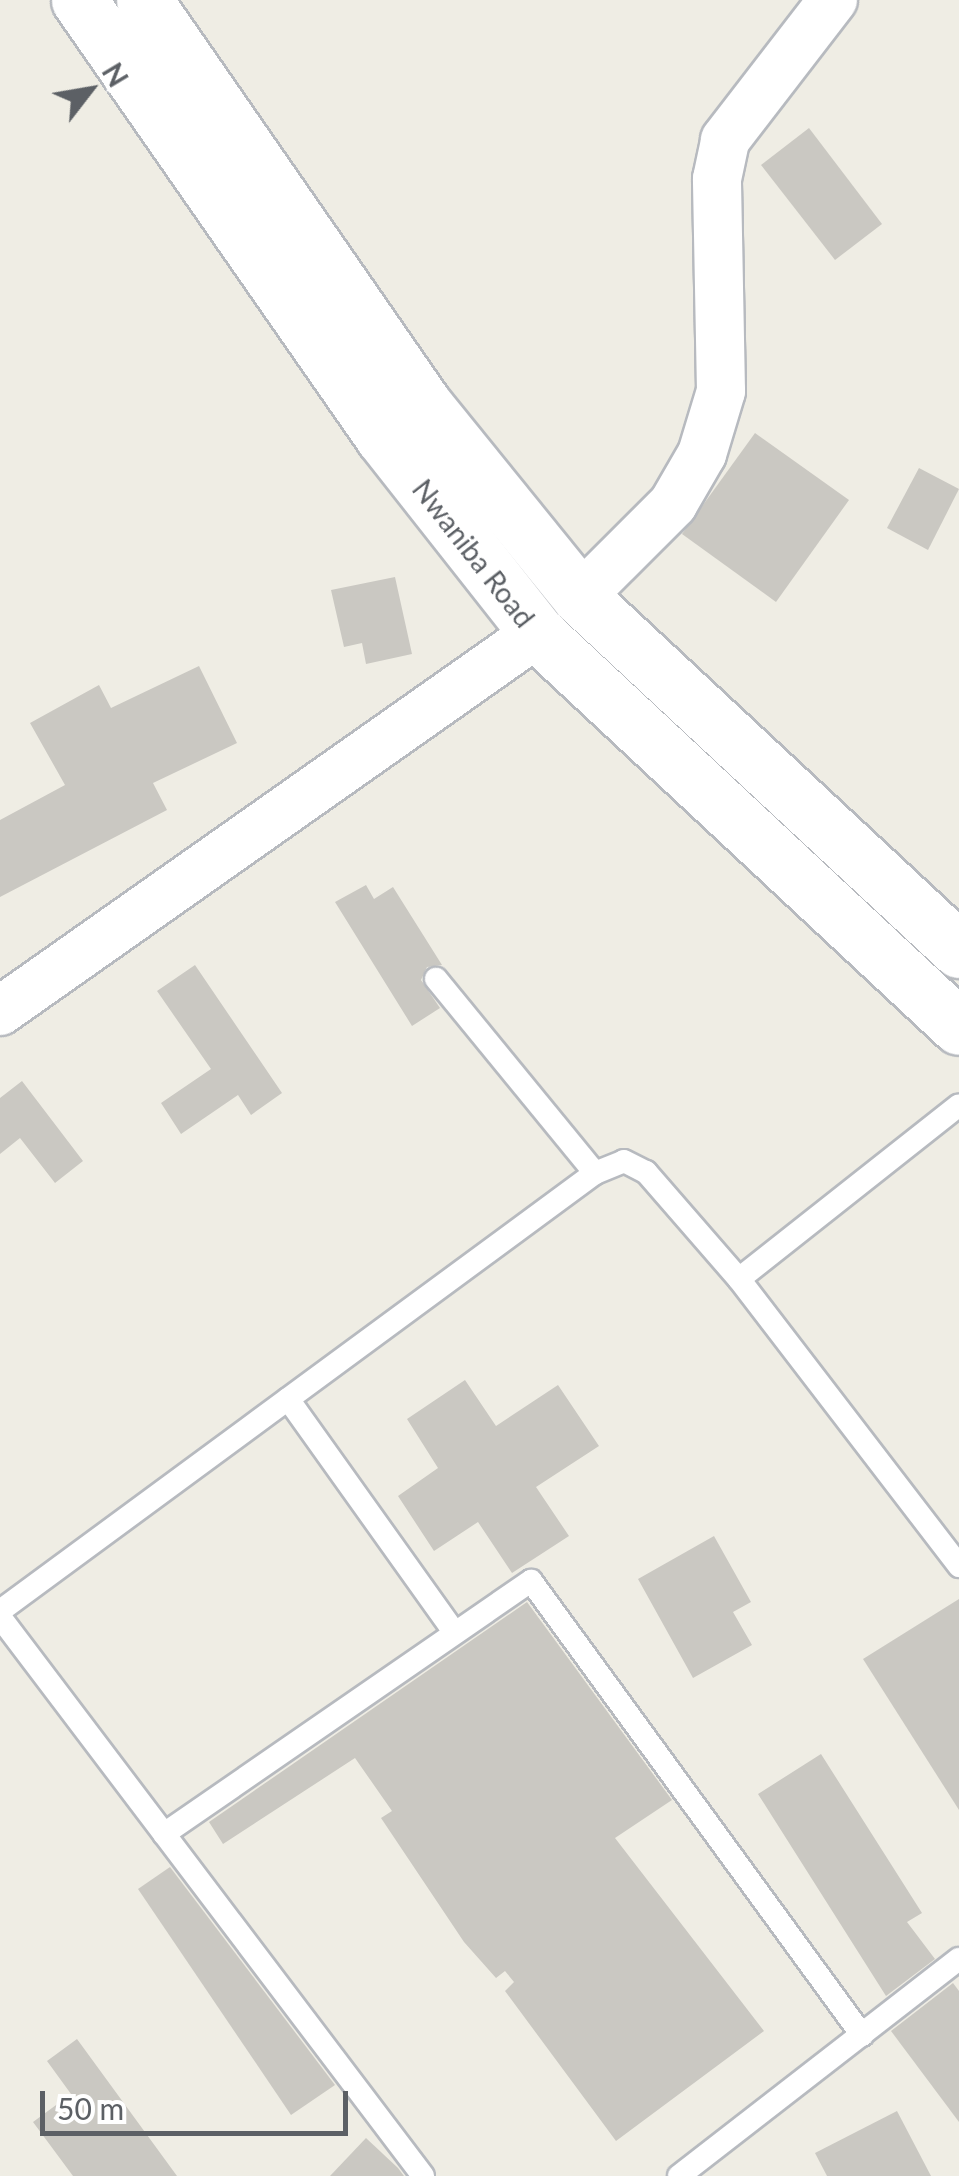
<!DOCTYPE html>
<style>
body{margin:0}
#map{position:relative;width:959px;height:2176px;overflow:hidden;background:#efede4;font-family:Lato,sans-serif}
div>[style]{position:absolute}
.building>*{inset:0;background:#cac8c2}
.roads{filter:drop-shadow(2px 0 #b7babf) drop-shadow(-2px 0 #b7babf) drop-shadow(0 2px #b7babf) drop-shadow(0 -2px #b7babf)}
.lane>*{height:22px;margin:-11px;padding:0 11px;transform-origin:11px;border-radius:11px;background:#fff}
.street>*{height:48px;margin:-24px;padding:0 24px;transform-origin:24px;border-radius:24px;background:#fff}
.secondary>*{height:55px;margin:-27.5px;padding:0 27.5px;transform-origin:27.5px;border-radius:27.5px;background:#fff}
span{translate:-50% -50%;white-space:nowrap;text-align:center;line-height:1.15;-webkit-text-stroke:9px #fff;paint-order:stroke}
.street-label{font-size:28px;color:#5c6065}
.north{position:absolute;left:40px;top:40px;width:100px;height:100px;-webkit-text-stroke:8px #fff;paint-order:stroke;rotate:59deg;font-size:28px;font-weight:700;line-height:40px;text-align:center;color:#5c6065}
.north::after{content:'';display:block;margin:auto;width:35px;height:45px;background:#5c6065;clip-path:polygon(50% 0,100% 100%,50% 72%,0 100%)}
.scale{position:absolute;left:40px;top:2091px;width:308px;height:45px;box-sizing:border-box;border:5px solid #5c6065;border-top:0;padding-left:12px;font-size:30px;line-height:35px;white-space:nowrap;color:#5c6065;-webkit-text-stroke:8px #fff;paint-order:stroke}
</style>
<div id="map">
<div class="building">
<i style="clip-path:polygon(809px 128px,882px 224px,835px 260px,761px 165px)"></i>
<i style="clip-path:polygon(755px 433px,849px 500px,776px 602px,682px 534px)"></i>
<i style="clip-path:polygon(919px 468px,959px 489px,928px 550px,887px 528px)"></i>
<i style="clip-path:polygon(395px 577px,412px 654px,366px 664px,362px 643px,344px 647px,331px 590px)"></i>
<i style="clip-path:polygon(199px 666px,237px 743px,153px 783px,167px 810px,0 897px,0 820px,65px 785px,30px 723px,99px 685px,111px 708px)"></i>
<i style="clip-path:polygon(366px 885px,374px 899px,393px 887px,442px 965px,427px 967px,421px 980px,440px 1008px,412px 1026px,335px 902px)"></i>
<i style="clip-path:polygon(195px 965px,282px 1093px,251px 1115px,238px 1095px,181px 1134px,161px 1103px,211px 1069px,157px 991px)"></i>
<i style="clip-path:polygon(22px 1081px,83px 1161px,55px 1183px,20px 1138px,0 1154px,0 1098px)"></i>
<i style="clip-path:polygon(465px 1380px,496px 1426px,558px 1385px,599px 1446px,536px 1487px,569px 1536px,512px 1573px,478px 1522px,434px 1551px,398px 1496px,438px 1468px,407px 1419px)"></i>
<i style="clip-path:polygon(714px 1536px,751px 1602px,733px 1612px,752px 1645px,693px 1678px,638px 1579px)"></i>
<i style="clip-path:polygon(959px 1599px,959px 1810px,863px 1659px)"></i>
<i style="clip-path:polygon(527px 1602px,672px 1800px,615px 1838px,764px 2031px,616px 2141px,505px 1991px,514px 1982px,505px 1971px,496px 1978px,464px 1942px,381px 1818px,392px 1811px,355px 1758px,223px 1844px,209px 1822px)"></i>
<i style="clip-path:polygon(821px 1754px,922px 1913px,907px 1922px,935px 1959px,886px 1996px,758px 1794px)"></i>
<i style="clip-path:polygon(170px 1867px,335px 2085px,291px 2115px,138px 1889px)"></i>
<i style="clip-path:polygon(953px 1983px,959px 1991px,959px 2122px,891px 2031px)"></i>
<i style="clip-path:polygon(77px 2039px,177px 2176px,73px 2176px,33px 2122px,71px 2094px,47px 2061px)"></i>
<i style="clip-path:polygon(897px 2111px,931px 2176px,827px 2176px,815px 2153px)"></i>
<i style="clip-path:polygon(366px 2138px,398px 2168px,404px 2176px,330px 2176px)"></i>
</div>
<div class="roads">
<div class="lane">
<i style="left:595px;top:1173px;width:31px;rotate:-22deg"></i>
<i style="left:624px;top:1161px;width:25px;rotate:27deg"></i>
<i style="left:646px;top:1172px;width:142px;rotate:49deg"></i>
<i style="left:739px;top:1279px;width:362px;rotate:52.5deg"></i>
<i style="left:739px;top:1279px;width:280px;rotate:-38.3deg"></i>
<i style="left:288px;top:1399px;width:282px;rotate:54.5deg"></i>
<i style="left:0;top:1611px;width:739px;rotate:-36.36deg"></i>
<i style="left:595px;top:1173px;width:251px;rotate:-129.3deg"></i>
<i style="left:0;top:1617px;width:701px;rotate:52.88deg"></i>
<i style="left:164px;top:1834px;width:446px;rotate:-34.6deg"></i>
<i style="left:531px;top:1581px;width:562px;rotate:53.91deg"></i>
<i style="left:679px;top:2176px;width:354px;rotate:-37.8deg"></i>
</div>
<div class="street">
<i style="left:580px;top:597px;width:132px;rotate:-45deg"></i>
<i style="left:673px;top:504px;width:58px;rotate:-59.9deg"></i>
<i style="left:702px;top:454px;width:66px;rotate:-73.2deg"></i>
<i style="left:721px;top:391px;width:212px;rotate:-91.1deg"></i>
<i style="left:717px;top:179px;width:40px;rotate:-78deg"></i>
<i style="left:725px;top:140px;width:177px;rotate:-52.4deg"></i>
<i style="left:0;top:1011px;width:657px;rotate:-35.14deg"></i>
</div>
<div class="secondary">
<i style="left:79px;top:0;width:532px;rotate:55.18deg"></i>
<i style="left:383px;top:437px;width:249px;rotate:51.8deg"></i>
<i style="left:537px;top:633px;width:577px;rotate:43.03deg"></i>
<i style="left:144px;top:0;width:489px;rotate:55.3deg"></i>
<i style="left:422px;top:402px;width:251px;rotate:51deg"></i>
<i style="left:580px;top:597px;width:518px;rotate:42.97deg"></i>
</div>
</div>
<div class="street-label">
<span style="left:474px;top:553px;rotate:52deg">Nwaniba Road</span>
</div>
<div class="north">N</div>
<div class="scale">50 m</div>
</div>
